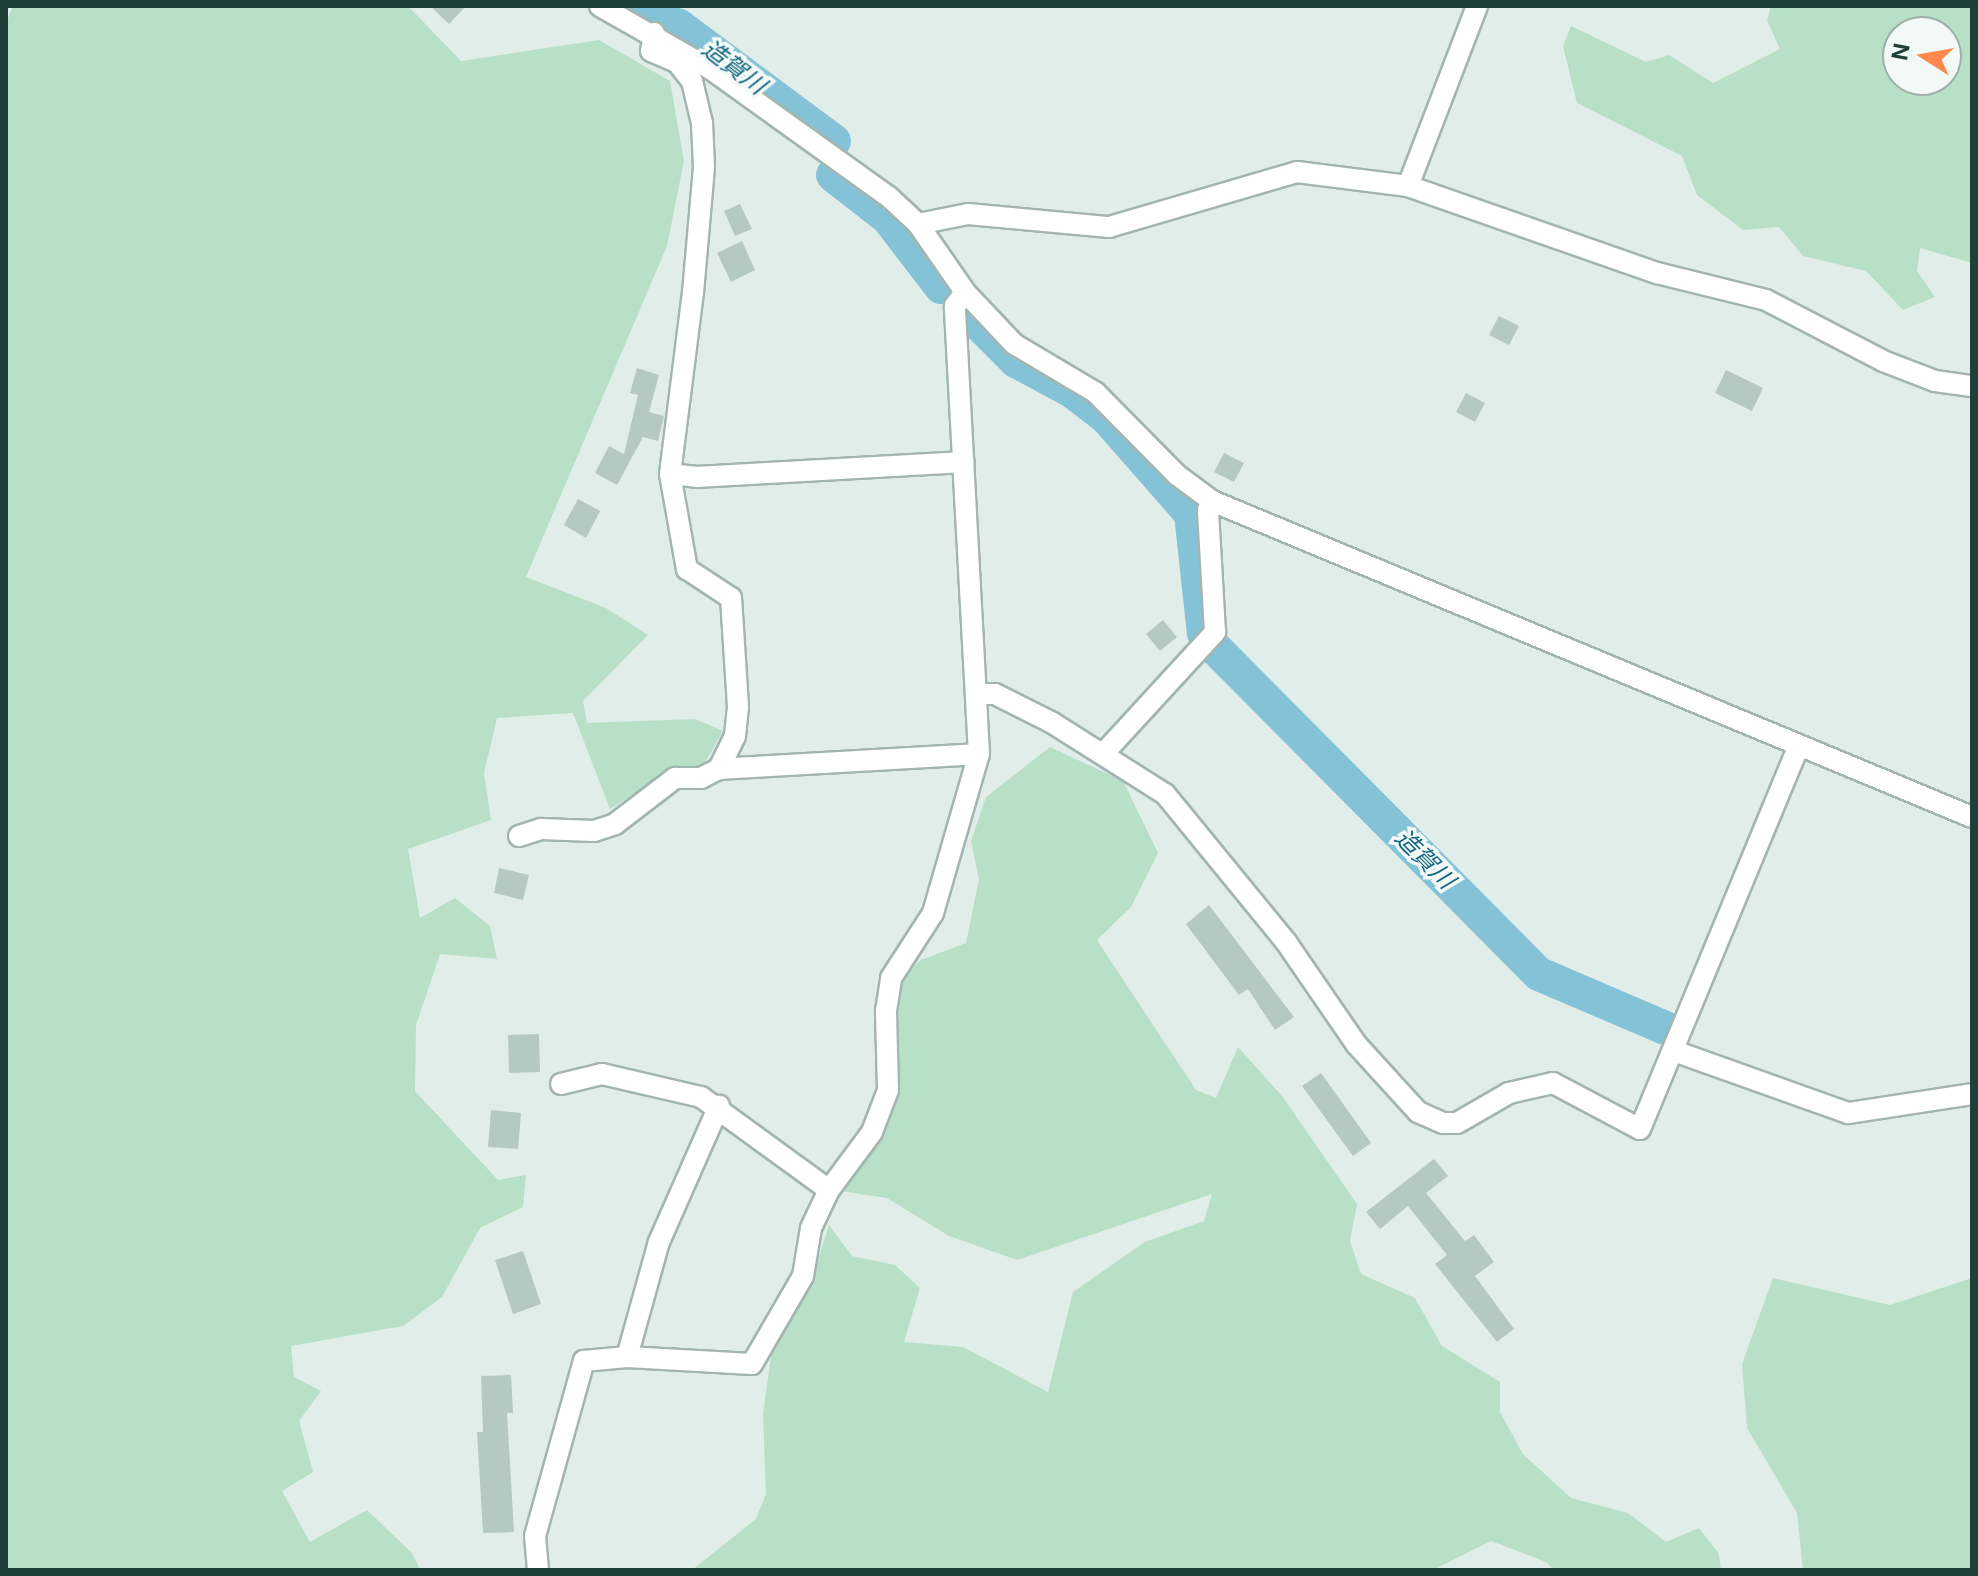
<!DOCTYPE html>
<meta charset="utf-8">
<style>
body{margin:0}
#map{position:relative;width:1978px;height:1576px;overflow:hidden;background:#e1ede9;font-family:Inter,"Noto Sans JP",sans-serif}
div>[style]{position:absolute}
.green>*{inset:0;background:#b8e0c6}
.river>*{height:34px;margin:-17px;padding:0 17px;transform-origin:17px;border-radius:17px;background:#84c3d7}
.building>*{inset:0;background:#b6c8c2}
.roads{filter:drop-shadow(2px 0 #a3b5b1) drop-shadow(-2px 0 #a3b5b1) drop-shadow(0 2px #a3b5b1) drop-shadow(0 -2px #a3b5b1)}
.street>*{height:20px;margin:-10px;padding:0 10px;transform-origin:10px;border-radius:10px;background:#fff}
span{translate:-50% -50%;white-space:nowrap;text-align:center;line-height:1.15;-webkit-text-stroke:7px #f2f9f6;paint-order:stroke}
.water-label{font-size:24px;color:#146581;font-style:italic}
.frame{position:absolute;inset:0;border:8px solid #1f3f3a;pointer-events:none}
.north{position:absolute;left:1882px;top:16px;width:80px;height:80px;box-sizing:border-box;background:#f2f9f6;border:2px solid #9eafab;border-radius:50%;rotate:281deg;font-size:22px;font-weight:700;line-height:32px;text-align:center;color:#1f3f3a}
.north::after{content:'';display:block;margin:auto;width:28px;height:36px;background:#ff884d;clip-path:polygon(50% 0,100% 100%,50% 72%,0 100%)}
</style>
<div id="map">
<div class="green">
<i style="clip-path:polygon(13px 6px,408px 6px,461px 61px,599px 40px,670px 81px,684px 161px,667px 246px,526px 577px,606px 608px,648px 635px,583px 701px,587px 723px,695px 719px,723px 731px,702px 768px,663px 776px,610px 809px,573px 713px,497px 718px,484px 773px,491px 820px,408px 849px,420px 918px,455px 898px,490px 926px,497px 959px,440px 954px,416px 1025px,415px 1091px,498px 1180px,526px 1175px,523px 1207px,480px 1228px,442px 1297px,403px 1326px,291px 1346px,294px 1377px,321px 1391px,299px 1421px,313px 1472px,282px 1491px,310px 1542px,367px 1510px,412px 1553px,420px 1570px,6px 1570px,6px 23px)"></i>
<i style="clip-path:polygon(evenodd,1771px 6px,1972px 6px,1972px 263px,1920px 248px,1917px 271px,1935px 297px,1903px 310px,1866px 271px,1803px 256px,1779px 227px,1743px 230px,1697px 195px,1682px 156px,1577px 103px,1563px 46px,1571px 26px,1646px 62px,1669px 55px,1713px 83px,1780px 49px,1767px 20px,1771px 6px,1898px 32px,1946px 32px,1946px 80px,1898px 80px,1898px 32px)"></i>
<i style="clip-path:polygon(1050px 747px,1123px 781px,1158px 853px,1131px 907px,1097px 940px,1196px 1090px,1216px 1098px,1238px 1047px,1282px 1096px,1357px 1204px,1350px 1241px,1361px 1274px,1415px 1298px,1442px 1346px,1500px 1382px,1500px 1412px,1523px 1454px,1571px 1498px,1628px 1513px,1666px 1542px,1699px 1528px,1719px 1554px,1721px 1570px,1554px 1570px,1546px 1562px,1491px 1541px,1433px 1570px,692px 1570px,756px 1519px,766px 1494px,763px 1414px,771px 1356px,812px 1279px,829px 1225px,852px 1256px,895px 1265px,920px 1288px,904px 1342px,963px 1347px,1048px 1392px,1073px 1292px,1145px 1242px,1204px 1221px,1212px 1194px,1017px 1260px,949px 1236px,887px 1198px,840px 1191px,888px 1118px,900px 1089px,894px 1015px,904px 975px,921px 960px,966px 943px,979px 879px,971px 841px,986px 797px)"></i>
<i style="clip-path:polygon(1773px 1278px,1890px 1305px,1972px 1278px,1972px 1570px,1803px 1570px,1797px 1513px,1747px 1428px,1742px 1364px)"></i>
</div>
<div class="river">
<i style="left:626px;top:6px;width:57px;rotate:20.7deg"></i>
<i style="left:679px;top:26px;width:193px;rotate:36.6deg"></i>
<i style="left:833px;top:175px;width:70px;rotate:38deg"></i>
<i style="left:888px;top:218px;width:87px;rotate:52.5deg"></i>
<i style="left:966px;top:311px;width:71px;rotate:45deg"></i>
<i style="left:1016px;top:361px;width:64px;rotate:28.2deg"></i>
<i style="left:1072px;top:391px;width:44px;rotate:37.6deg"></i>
<i style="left:1107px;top:418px;width:128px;rotate:48.8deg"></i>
<i style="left:1191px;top:514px;width:120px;rotate:83.8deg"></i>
<i style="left:1214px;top:647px;width:461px;rotate:45.2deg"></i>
<i style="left:1539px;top:974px;width:137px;rotate:23.2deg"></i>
</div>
<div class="building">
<i style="clip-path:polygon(430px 6px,466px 6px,449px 24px)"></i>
<i style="clip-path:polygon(740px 204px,752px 229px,735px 236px,724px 211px)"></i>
<i style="clip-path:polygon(742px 241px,755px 270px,731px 282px,717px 253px)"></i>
<i style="clip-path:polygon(1499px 316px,1519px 326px,1509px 345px,1489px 335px)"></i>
<i style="clip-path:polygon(637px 368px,659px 375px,649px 412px,664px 416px,658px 441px,643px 437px,617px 485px,595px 473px,609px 446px,624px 454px,638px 395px,630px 393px)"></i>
<i style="clip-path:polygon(1726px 370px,1763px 388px,1752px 411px,1715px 393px)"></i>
<i style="clip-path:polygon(1466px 393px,1485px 403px,1475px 422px,1456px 412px)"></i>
<i style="clip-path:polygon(1224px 453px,1244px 463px,1234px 482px,1214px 472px)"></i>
<i style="clip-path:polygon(578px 499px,600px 511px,586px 538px,564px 525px)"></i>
<i style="clip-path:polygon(1163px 620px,1177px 637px,1160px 651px,1146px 634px)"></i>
<i style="clip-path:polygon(499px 868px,529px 875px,523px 900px,494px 893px)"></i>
<i style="clip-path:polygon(1209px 905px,1294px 1017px,1275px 1030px,1248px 989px,1239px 995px,1186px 924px)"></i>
<i style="clip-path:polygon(539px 1034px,540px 1072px,509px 1073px,508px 1035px)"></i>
<i style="clip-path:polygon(1321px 1073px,1371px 1143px,1353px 1156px,1302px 1086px)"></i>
<i style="clip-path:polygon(491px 1110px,521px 1113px,518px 1149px,488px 1147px)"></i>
<i style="clip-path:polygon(1434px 1159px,1448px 1176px,1426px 1193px,1465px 1241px,1474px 1235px,1494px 1262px,1475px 1276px,1514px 1329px,1497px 1342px,1435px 1264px,1447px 1255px,1408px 1206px,1380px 1229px,1366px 1212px)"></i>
<i style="clip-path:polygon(523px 1251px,541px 1304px,513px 1314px,495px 1260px)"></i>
<i style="clip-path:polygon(511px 1375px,513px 1413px,507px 1413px,514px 1532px,483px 1533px,477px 1432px,483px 1432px,481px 1376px)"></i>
</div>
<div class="roads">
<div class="street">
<i style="left:600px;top:6px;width:129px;rotate:29.7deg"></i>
<i style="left:712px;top:70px;width:218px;rotate:35.7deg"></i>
<i style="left:889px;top:197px;width:40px;rotate:43deg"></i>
<i style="left:918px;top:224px;width:83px;rotate:55.3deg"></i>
<i style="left:965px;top:292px;width:71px;rotate:46.7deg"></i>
<i style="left:1014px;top:344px;width:94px;rotate:30.7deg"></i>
<i style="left:1095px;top:392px;width:117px;rotate:45.3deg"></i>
<i style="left:1177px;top:475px;width:44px;rotate:36.6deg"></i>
<i style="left:1212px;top:501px;width:823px;rotate:22.58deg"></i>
<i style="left:654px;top:33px;width:18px;rotate:99deg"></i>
<i style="left:651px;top:51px;width:28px;rotate:23deg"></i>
<i style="left:677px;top:62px;width:24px;rotate:52deg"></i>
<i style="left:692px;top:81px;width:43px;rotate:76.6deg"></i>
<i style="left:702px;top:123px;width:44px;rotate:87.4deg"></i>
<i style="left:704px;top:167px;width:125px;rotate:95deg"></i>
<i style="left:693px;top:292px;width:183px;rotate:97.2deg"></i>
<i style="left:670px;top:474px;width:97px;rotate:79.9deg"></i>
<i style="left:687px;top:569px;width:53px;rotate:33.4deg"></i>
<i style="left:731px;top:598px;width:109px;rotate:86.3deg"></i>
<i style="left:738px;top:707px;width:29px;rotate:96deg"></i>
<i style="left:735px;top:736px;width:37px;rotate:116deg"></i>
<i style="left:1408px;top:186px;width:193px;rotate:-69deg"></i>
<i style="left:918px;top:224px;width:51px;rotate:-11.3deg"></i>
<i style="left:968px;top:214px;width:142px;rotate:5.3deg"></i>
<i style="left:1109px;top:227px;width:196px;rotate:-16.3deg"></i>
<i style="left:1297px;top:172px;width:112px;rotate:7.2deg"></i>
<i style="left:1408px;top:186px;width:264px;rotate:19.3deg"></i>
<i style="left:1657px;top:273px;width:112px;rotate:13.9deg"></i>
<i style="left:1766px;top:300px;width:132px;rotate:27.5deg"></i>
<i style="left:1883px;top:361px;width:56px;rotate:21deg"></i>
<i style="left:1935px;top:381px;width:37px;rotate:8deg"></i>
<i style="left:670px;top:474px;width:27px;rotate:6deg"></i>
<i style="left:697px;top:477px;width:267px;rotate:-3.2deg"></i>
<i style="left:979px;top:694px;width:16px"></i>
<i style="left:995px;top:694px;width:63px;rotate:26.6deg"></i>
<i style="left:1051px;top:722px;width:135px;rotate:32.3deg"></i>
<i style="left:1165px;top:794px;width:191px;rotate:50.7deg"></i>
<i style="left:1286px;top:942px;width:124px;rotate:55.5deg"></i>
<i style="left:1356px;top:1044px;width:92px;rotate:47.6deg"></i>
<i style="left:1418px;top:1112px;width:27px;rotate:24deg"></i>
<i style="left:1443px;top:1123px;width:14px"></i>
<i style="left:1457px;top:1123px;width:60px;rotate:-30deg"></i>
<i style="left:1509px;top:1093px;width:45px;rotate:-12.8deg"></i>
<i style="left:1553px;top:1083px;width:98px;rotate:27.9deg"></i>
<i style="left:1640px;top:1129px;width:415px;rotate:-67.5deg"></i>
<i style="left:1103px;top:754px;width:166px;rotate:-47.4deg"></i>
<i style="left:1215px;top:632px;width:122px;rotate:-93.3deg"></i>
<i style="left:1208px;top:510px;width:10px;rotate:-66deg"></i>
<i style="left:519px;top:836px;width:23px;rotate:-18deg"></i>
<i style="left:541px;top:829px;width:53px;rotate:2.2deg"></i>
<i style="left:594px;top:831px;width:22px;rotate:-18deg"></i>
<i style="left:615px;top:824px;width:76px;rotate:-37.5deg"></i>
<i style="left:675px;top:778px;width:26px"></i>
<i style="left:701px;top:778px;width:20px;rotate:-27deg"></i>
<i style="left:719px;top:769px;width:260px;rotate:-3.3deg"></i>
<i style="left:1674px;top:1051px;width:185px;rotate:19.6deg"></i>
<i style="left:1848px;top:1113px;width:125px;rotate:-8.7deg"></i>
<i style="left:561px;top:1084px;width:42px;rotate:-13.7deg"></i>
<i style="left:602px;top:1074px;width:102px;rotate:13.1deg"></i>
<i style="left:701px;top:1097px;width:158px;rotate:36deg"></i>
<i style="left:627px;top:1357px;width:119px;rotate:-74.5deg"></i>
<i style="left:659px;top:1242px;width:149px;rotate:-66.2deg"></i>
<i style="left:538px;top:1570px;width:34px;rotate:-95deg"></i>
<i style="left:535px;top:1536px;width:182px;rotate:-74.4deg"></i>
<i style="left:584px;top:1361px;width:43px;rotate:-5.3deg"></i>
<i style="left:627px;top:1357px;width:125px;rotate:3.2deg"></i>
<i style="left:752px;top:1364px;width:102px;rotate:-59.9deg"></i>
<i style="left:803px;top:1276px;width:49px;rotate:-80.5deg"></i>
<i style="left:811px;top:1228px;width:42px;rotate:-64.7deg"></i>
<i style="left:829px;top:1190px;width:72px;rotate:-53.4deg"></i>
<i style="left:872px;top:1132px;width:45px;rotate:-69.1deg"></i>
<i style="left:888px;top:1090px;width:79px;rotate:-91.5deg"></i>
<i style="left:886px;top:1011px;width:33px;rotate:-81deg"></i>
<i style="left:891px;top:978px;width:77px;rotate:-57.1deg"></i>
<i style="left:933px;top:913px;width:166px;rotate:-73.9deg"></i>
<i style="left:979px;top:754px;width:449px;rotate:-93.1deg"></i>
<i style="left:955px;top:306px;width:17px;rotate:-54deg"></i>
</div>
</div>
<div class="water-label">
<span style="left:734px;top:67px;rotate:37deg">造賀川</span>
<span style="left:1425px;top:859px;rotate:45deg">造賀川</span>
</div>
<div class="frame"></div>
<div class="north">N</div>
</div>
